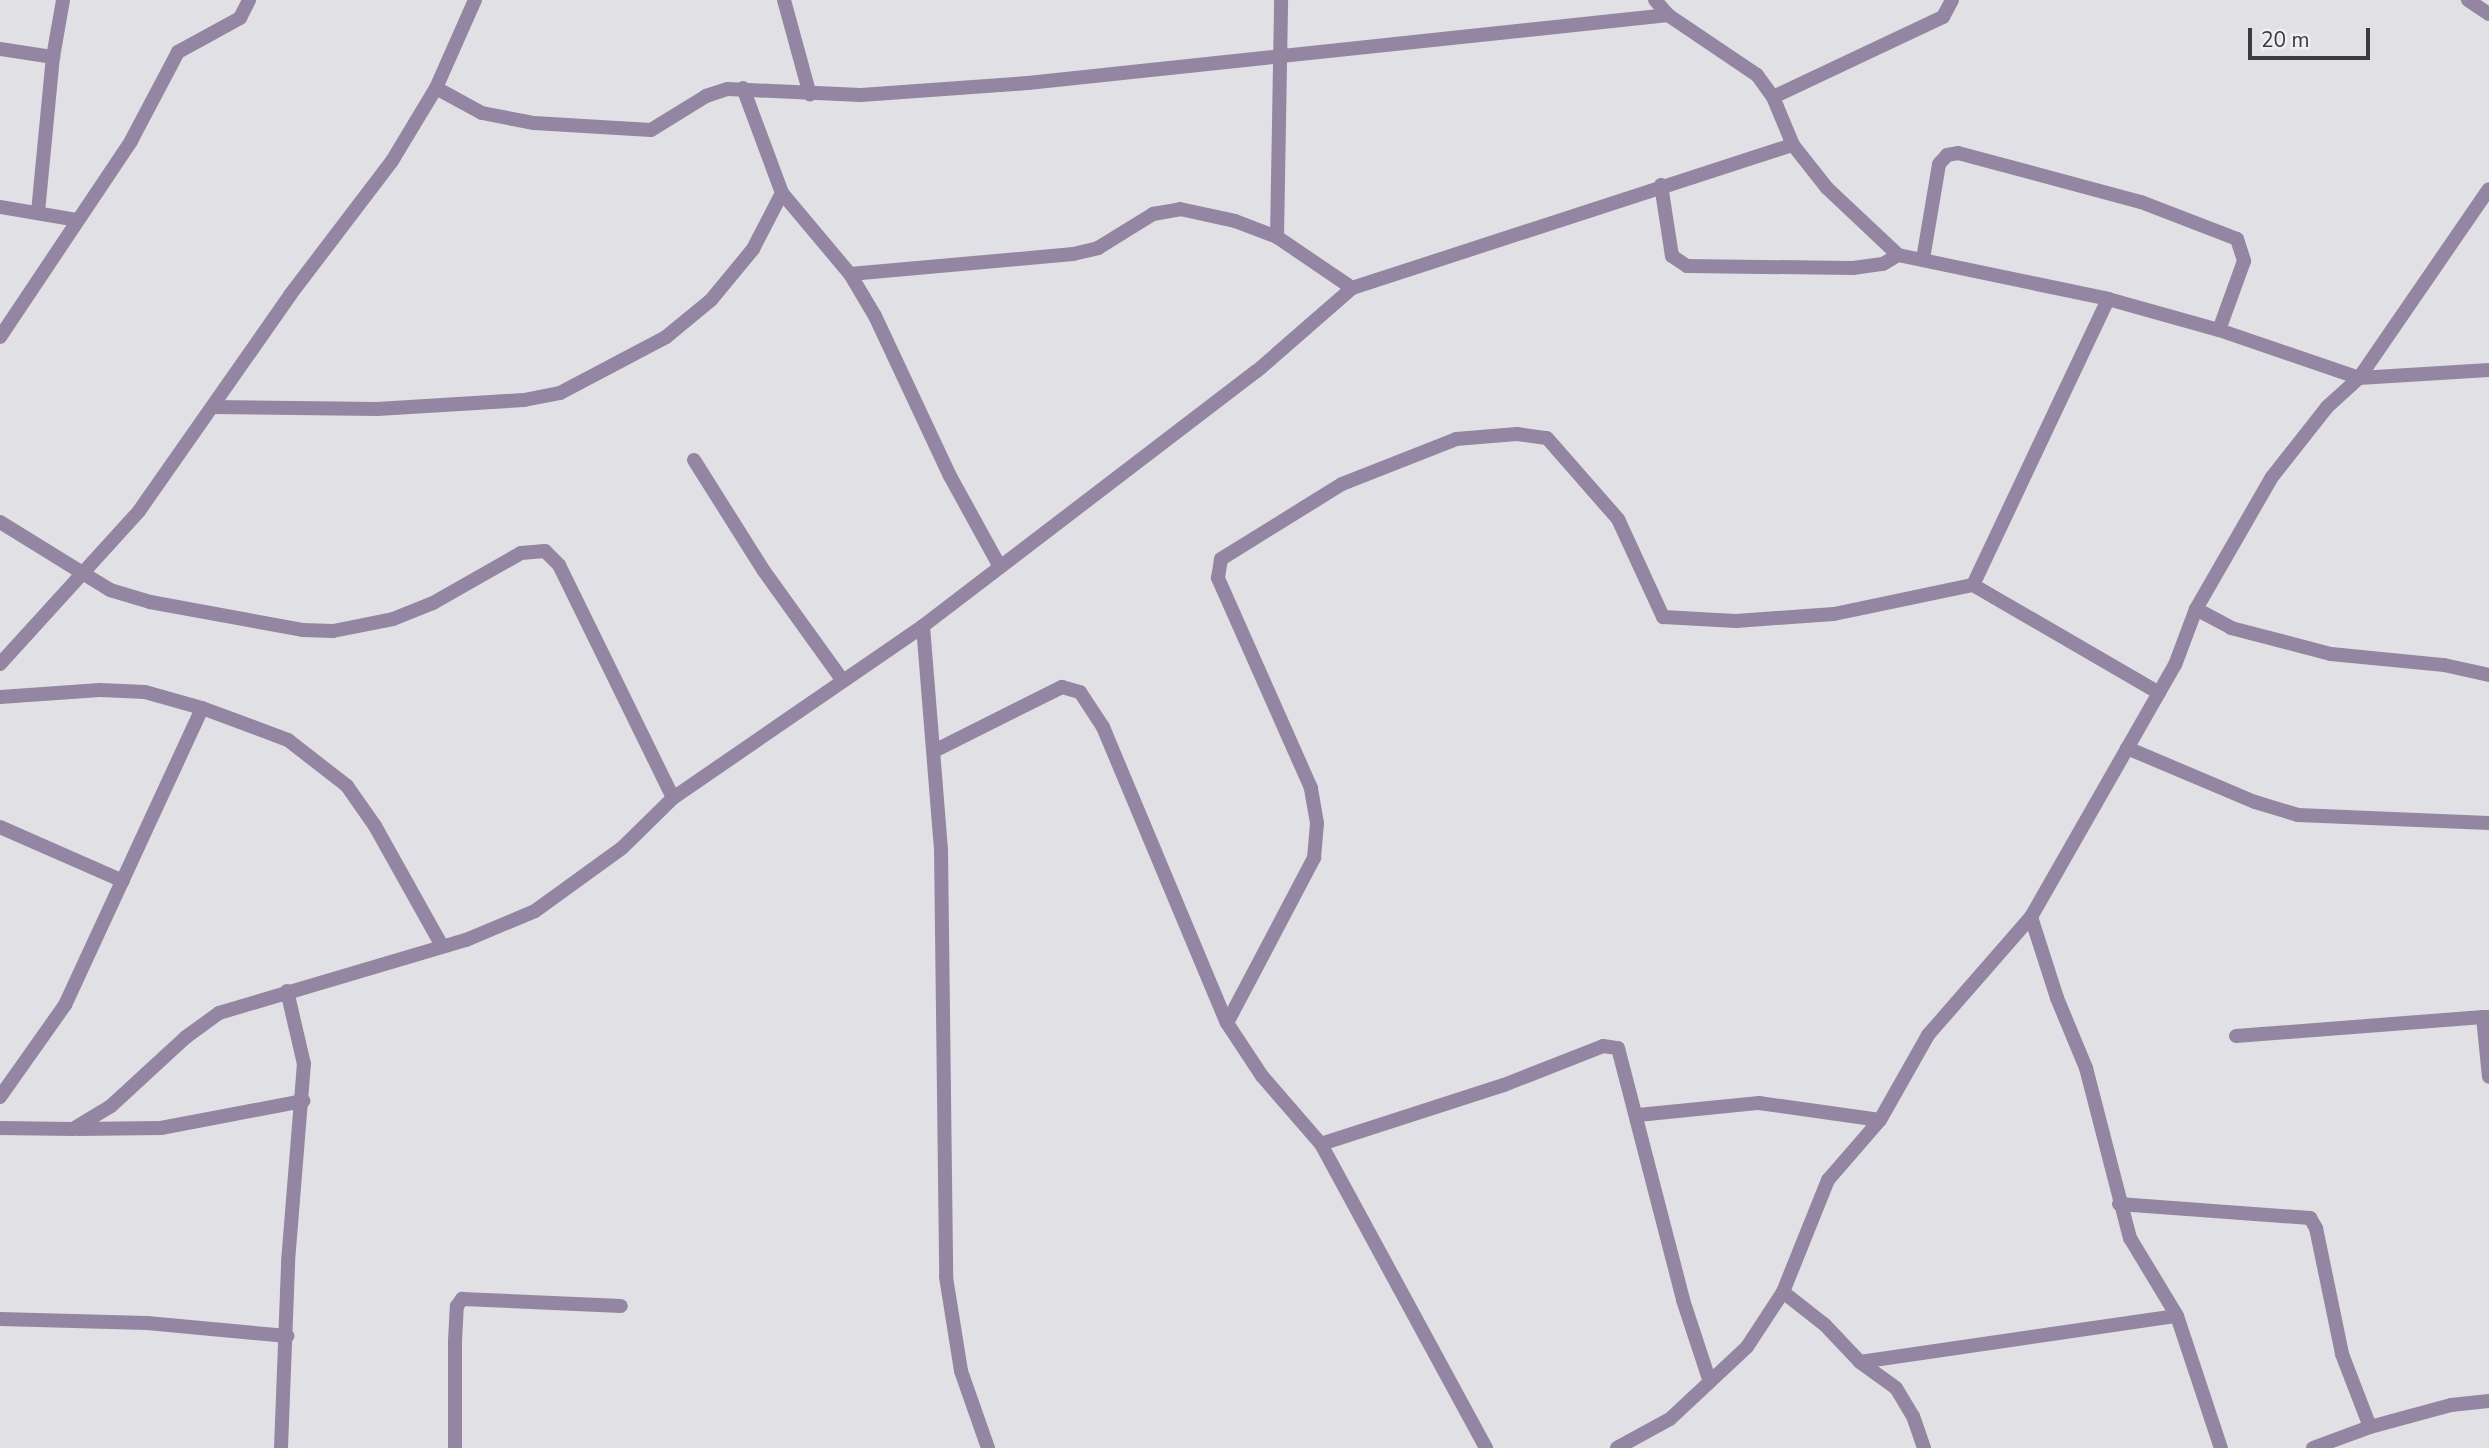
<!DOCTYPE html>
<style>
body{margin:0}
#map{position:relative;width:2489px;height:1448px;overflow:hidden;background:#e1e1e5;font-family:"Nunito Sans",sans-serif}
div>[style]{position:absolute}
.minor>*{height:14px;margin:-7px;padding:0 7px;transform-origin:7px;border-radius:7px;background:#9486a3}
span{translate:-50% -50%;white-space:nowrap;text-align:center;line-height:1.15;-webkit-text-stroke:5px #eeeff3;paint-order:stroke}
.scale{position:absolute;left:2248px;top:28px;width:122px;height:32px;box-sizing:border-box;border:4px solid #3b3b3d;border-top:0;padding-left:9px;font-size:21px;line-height:24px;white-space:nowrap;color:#3b3b3d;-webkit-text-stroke:5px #eeeff3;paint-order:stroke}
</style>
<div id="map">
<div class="minor">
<i style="left:784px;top:0;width:98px;rotate:74.7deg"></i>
<i style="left:1655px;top:0;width:20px;rotate:49deg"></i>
<i style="left:1668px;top:15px;width:107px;rotate:34deg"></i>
<i style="left:1757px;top:75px;width:27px;rotate:54deg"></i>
<i style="left:1773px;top:97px;width:52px;rotate:67.4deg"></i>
<i style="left:1793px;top:145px;width:55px;rotate:51.7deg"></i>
<i style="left:1827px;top:188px;width:98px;rotate:43.3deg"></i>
<i style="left:1898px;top:255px;width:215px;rotate:11.8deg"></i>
<i style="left:2108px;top:299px;width:115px;rotate:15.6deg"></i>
<i style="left:2219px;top:330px;width:148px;rotate:18.9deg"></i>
<i style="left:2359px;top:378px;width:130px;rotate:-3.5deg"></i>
<i style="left:2468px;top:0;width:25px;rotate:34deg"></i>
<i style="left:0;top:49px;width:54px;rotate:8.6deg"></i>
<i style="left:436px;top:88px;width:52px;rotate:28.5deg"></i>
<i style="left:482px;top:113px;width:53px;rotate:10.9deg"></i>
<i style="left:534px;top:123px;width:117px;rotate:3.4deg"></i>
<i style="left:651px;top:130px;width:65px;rotate:-31.7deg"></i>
<i style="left:706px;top:96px;width:22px;rotate:-18deg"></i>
<i style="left:727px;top:89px;width:134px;rotate:2.6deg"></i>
<i style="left:861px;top:95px;width:167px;rotate:-4.1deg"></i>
<i style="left:1028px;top:83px;width:644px;rotate:-6.06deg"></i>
<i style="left:743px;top:88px;width:112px;rotate:69.6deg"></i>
<i style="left:782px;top:193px;width:106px;rotate:50deg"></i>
<i style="left:850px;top:274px;width:49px;rotate:59.2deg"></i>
<i style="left:875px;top:316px;width:177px;rotate:64.9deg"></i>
<i style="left:950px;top:476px;width:104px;rotate:61.2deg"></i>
<i style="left:1773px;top:97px;width:188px;rotate:-25.2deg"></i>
<i style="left:1943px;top:17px;width:19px;rotate:-62deg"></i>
<i style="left:1661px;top:185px;width:72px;rotate:81.2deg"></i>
<i style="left:1672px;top:256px;width:18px;rotate:34deg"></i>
<i style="left:1687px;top:266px;width:166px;rotate:0.7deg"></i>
<i style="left:1853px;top:268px;width:30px;rotate:-8deg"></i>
<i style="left:1883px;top:264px;width:17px;rotate:-31deg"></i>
<i style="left:0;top:207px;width:79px;rotate:9.5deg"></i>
<i style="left:38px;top:212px;width:156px;rotate:-84.5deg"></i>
<i style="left:53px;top:57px;width:58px;rotate:-80deg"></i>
<i style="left:1277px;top:237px;width:237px;rotate:-89deg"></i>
<i style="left:1923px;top:259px;width:96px;rotate:-80.4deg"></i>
<i style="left:1939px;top:164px;width:12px;rotate:-48deg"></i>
<i style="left:1947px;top:155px;width:11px;rotate:-10deg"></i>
<i style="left:1958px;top:153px;width:189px;rotate:15deg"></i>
<i style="left:2141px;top:202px;width:103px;rotate:21.1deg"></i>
<i style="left:2237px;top:239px;width:23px;rotate:72deg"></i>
<i style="left:2244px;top:261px;width:73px;rotate:109.9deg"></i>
<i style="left:850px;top:274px;width:224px;rotate:-5.1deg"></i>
<i style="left:1073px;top:254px;width:26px;rotate:-13deg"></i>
<i style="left:1098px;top:248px;width:65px;rotate:-31.7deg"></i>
<i style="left:1153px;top:214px;width:27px;rotate:-10deg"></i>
<i style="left:1180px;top:209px;width:56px;rotate:12.3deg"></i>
<i style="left:1235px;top:221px;width:45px;rotate:20.9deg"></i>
<i style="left:1277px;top:237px;width:91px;rotate:34.2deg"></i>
<i style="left:0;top:337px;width:236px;rotate:-56.2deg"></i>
<i style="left:131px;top:141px;width:101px;rotate:-62.2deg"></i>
<i style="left:178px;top:52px;width:71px;rotate:-28.7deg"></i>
<i style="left:240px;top:18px;width:20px;rotate:-63deg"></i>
<i style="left:212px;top:407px;width:165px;rotate:0.7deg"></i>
<i style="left:377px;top:409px;width:147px;rotate:-3.5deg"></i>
<i style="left:524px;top:400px;width:37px;rotate:-11deg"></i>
<i style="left:560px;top:393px;width:120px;rotate:-27.8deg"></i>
<i style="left:666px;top:337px;width:58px;rotate:-39.4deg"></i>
<i style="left:711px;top:300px;width:66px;rotate:-50.5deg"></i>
<i style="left:753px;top:249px;width:63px;rotate:-62.6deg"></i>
<i style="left:694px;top:460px;width:131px;rotate:57.8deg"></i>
<i style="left:764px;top:571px;width:135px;rotate:54.3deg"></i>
<i style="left:0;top:522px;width:129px;rotate:31.7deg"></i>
<i style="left:110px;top:590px;width:42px;rotate:16.7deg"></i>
<i style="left:150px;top:602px;width:155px;rotate:10.4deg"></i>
<i style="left:302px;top:630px;width:31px;rotate:2deg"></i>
<i style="left:333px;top:631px;width:61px;rotate:-11.3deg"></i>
<i style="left:393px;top:619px;width:43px;rotate:-21.8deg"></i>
<i style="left:433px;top:603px;width:101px;rotate:-29.6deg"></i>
<i style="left:521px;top:553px;width:24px;rotate:-5deg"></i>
<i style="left:545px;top:551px;width:20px;rotate:45deg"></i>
<i style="left:559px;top:565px;width:259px;rotate:63.9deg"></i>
<i style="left:1973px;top:585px;width:316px;rotate:-64.7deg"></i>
<i style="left:2196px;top:609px;width:40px;rotate:28deg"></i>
<i style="left:2231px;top:628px;width:103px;rotate:14.6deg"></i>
<i style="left:2331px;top:654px;width:114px;rotate:5.6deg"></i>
<i style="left:2444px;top:665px;width:46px;rotate:12.5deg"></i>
<i style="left:923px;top:626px;width:224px;rotate:85.4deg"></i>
<i style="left:941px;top:849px;width:428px;rotate:89.3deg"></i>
<i style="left:946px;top:1277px;width:95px;rotate:80.9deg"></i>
<i style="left:961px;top:1371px;width:82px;rotate:70.7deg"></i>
<i style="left:0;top:664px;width:207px;rotate:-47.7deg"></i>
<i style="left:139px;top:511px;width:264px;rotate:-55deg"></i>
<i style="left:290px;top:295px;width:168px;rotate:-52.7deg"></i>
<i style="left:392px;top:161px;width:85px;rotate:-58.9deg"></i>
<i style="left:436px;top:88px;width:96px;rotate:-66.1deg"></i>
<i style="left:0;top:697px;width:100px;rotate:-4deg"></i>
<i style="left:100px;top:690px;width:45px;rotate:2.5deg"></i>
<i style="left:145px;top:692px;width:59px;rotate:15.7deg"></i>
<i style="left:202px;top:708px;width:92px;rotate:20.4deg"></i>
<i style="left:288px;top:740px;width:75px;rotate:37.9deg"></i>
<i style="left:347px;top:786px;width:49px;rotate:55deg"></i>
<i style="left:375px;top:826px;width:137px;rotate:60.8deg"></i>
<i style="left:2127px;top:748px;width:139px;rotate:22.9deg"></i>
<i style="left:2255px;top:802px;width:45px;rotate:16.8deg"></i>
<i style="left:2298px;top:815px;width:191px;rotate:2.4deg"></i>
<i style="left:936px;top:750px;width:141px;rotate:-26.6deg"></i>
<i style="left:1062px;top:687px;width:19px;rotate:16deg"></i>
<i style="left:1080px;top:692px;width:42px;rotate:56.7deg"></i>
<i style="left:1103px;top:727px;width:321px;rotate:67.3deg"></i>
<i style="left:1227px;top:1023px;width:64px;rotate:56.6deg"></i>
<i style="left:1262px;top:1076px;width:90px;rotate:49.1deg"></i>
<i style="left:1321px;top:1144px;width:346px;rotate:61.5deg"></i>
<i style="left:0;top:827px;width:134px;rotate:23.7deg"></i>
<i style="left:2031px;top:917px;width:85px;rotate:72.2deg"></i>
<i style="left:2057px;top:998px;width:76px;rotate:67.5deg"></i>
<i style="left:2086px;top:1068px;width:176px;rotate:75.5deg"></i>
<i style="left:2130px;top:1238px;width:91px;rotate:58.9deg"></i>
<i style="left:2177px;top:1316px;width:139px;rotate:71.6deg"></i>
<i style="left:2489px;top:1017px;width:6px;rotate:180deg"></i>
<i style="left:2483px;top:1017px;width:60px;rotate:84.3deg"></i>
<i style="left:1227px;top:1023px;width:187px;rotate:-62.2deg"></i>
<i style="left:1314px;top:858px;width:35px;rotate:-85deg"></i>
<i style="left:1317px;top:823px;width:36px;rotate:-100deg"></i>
<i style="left:1311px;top:788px;width:230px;rotate:-113.9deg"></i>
<i style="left:1218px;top:578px;width:19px;rotate:-81deg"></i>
<i style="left:1221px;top:559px;width:142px;rotate:-31.8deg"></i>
<i style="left:1342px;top:484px;width:123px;rotate:-21.5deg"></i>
<i style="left:1456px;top:439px;width:61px;rotate:-4.7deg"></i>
<i style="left:1517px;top:434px;width:30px;rotate:8deg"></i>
<i style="left:1547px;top:438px;width:108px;rotate:48.8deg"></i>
<i style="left:1618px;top:519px;width:108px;rotate:65.3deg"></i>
<i style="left:1663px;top:617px;width:73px;rotate:3.1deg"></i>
<i style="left:1736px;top:621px;width:98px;rotate:-4.1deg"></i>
<i style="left:1834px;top:614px;width:142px;rotate:-11.8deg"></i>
<i style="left:1973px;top:585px;width:215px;rotate:30.1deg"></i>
<i style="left:2236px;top:1036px;width:248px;rotate:-4.4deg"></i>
<i style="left:0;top:1097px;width:113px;rotate:-54.8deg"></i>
<i style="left:65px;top:1005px;width:327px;rotate:-65.2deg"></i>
<i style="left:1638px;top:1115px;width:122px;rotate:-5.7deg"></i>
<i style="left:1759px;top:1103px;width:122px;rotate:8deg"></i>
<i style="left:0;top:1128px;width:73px;rotate:0.8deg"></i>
<i style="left:73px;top:1129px;width:44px;rotate:-31.2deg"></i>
<i style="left:111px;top:1106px;width:102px;rotate:-42.6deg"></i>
<i style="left:186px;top:1037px;width:41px;rotate:-36deg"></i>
<i style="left:219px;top:1013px;width:258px;rotate:-16.5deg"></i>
<i style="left:466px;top:940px;width:75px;rotate:-22.8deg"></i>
<i style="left:535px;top:911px;width:107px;rotate:-35.9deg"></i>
<i style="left:622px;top:848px;width:71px;rotate:-44.4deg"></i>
<i style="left:673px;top:798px;width:303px;rotate:-34.5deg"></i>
<i style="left:923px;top:626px;width:420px;rotate:-37.4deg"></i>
<i style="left:1257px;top:371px;width:126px;rotate:-41.1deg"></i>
<i style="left:1352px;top:288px;width:464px;rotate:-18deg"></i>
<i style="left:78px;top:1129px;width:83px;rotate:-0.7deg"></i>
<i style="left:161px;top:1128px;width:145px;rotate:-10.8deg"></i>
<i style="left:1321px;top:1144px;width:192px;rotate:-17.9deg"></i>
<i style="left:1504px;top:1085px;width:106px;rotate:-21.5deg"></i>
<i style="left:1603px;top:1046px;width:15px;rotate:8deg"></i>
<i style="left:1618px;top:1048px;width:260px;rotate:75.5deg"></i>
<i style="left:1683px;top:1300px;width:86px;rotate:71.8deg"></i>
<i style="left:2119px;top:1204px;width:192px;rotate:4.2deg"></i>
<i style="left:2310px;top:1218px;width:12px;rotate:59deg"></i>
<i style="left:2316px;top:1228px;width:129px;rotate:78.3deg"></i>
<i style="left:2342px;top:1354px;width:78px;rotate:69deg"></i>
<i style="left:1783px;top:1292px;width:53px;rotate:38.2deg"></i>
<i style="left:1825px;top:1325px;width:51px;rotate:46.6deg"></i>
<i style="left:1860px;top:1362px;width:44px;rotate:35.8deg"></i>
<i style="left:1896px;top:1388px;width:33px;rotate:59deg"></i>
<i style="left:1913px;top:1416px;width:34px;rotate:71deg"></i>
<i style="left:0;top:1319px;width:147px;rotate:1.6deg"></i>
<i style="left:147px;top:1323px;width:141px;rotate:5.3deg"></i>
<i style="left:1860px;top:1362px;width:320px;rotate:-8.3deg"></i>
<i style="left:281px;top:1448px;width:186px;rotate:-87.8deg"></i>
<i style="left:288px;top:1262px;width:199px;rotate:-85.4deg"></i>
<i style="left:304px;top:1064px;width:75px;rotate:-103.1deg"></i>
<i style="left:455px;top:1448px;width:107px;rotate:-90deg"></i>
<i style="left:455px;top:1341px;width:35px;rotate:-87deg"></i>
<i style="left:457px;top:1306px;width:9px;rotate:-54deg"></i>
<i style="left:462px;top:1299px;width:159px;rotate:2.5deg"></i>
<i style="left:1617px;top:1448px;width:60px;rotate:-28.7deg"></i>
<i style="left:1670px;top:1419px;width:105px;rotate:-43.1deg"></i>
<i style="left:1747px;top:1347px;width:66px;rotate:-56.8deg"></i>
<i style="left:1783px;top:1292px;width:121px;rotate:-68.1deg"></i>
<i style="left:1828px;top:1180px;width:79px;rotate:-49.1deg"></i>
<i style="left:1880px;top:1120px;width:98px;rotate:-60.5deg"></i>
<i style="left:1928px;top:1035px;width:157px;rotate:-48.9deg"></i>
<i style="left:2031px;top:917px;width:290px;rotate:-60.3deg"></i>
<i style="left:2175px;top:665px;width:60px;rotate:-69.4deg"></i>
<i style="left:2196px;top:609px;width:152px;rotate:-60.1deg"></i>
<i style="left:2272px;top:477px;width:89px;rotate:-51.8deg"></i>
<i style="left:2327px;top:407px;width:43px;rotate:-42.2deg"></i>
<i style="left:2359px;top:378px;width:229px;rotate:-55.5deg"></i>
<i style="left:2313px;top:1448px;width:61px;rotate:-20.2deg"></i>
<i style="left:2370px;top:1427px;width:84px;rotate:-15.2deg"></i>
<i style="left:2451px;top:1405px;width:38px;rotate:-6deg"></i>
</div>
<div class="scale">20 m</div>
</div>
